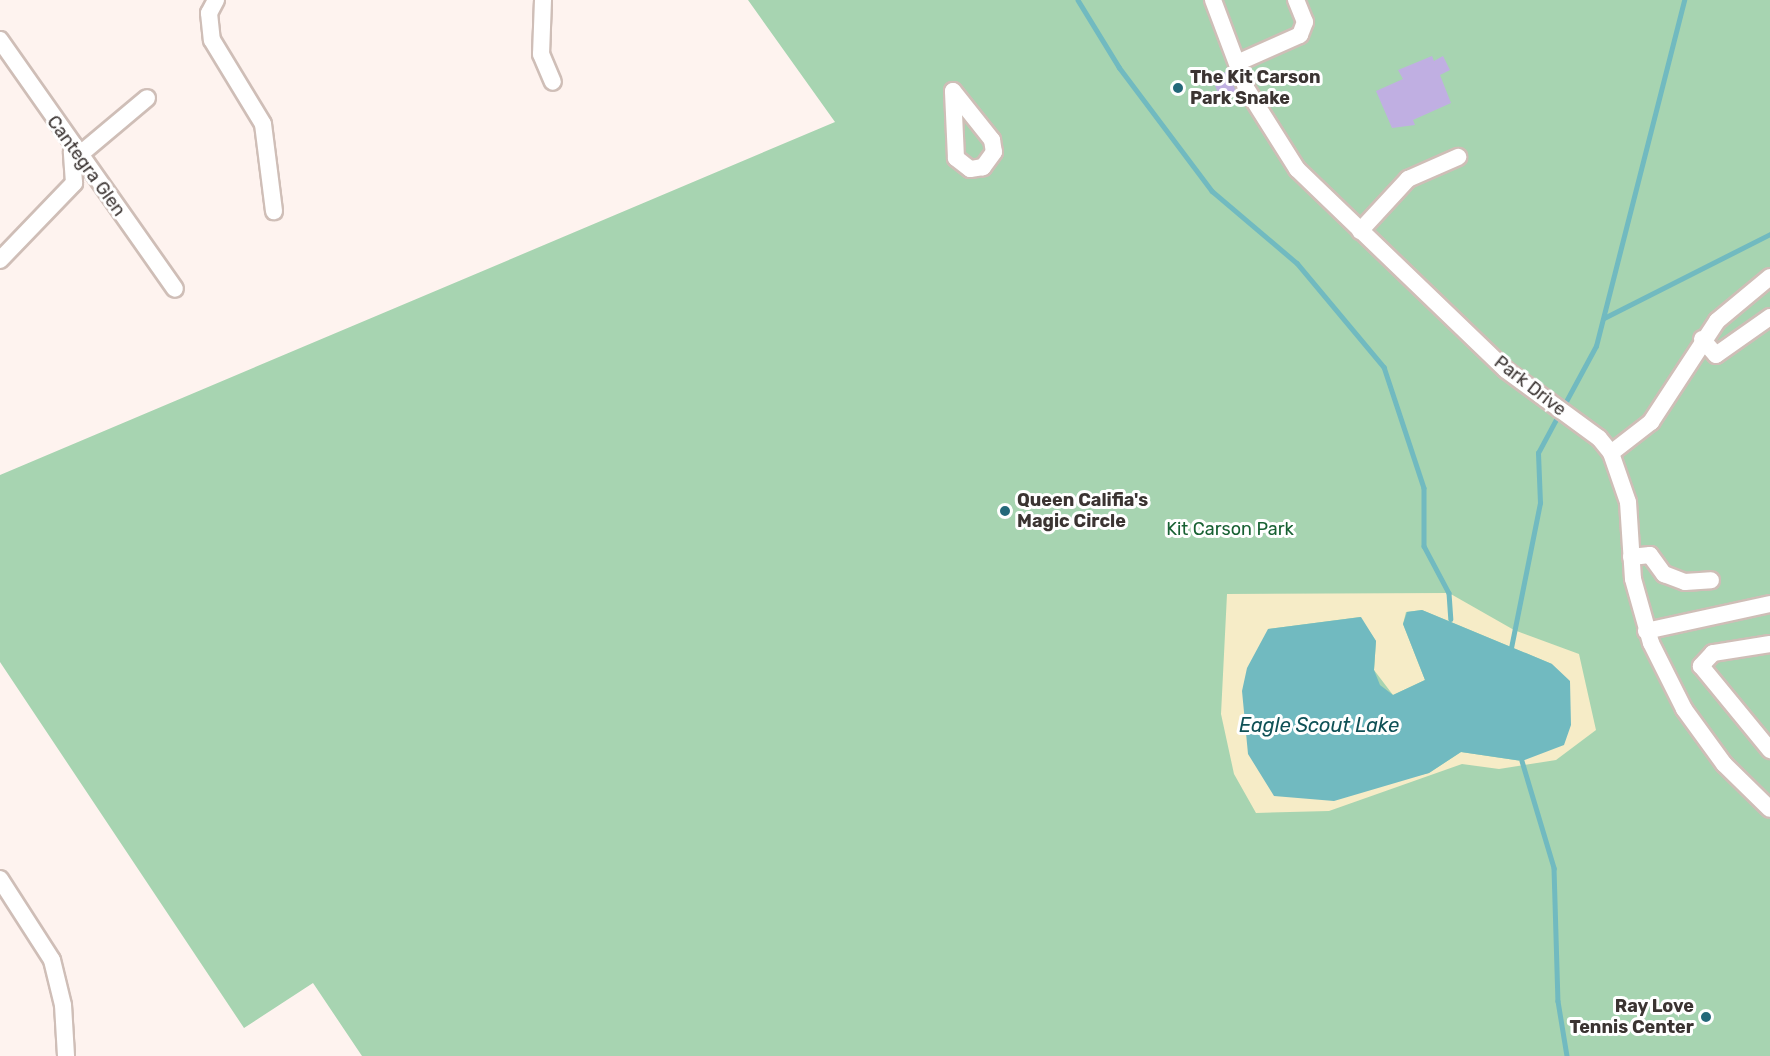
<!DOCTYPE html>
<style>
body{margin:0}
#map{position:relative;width:1770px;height:1056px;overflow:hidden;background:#fef3ef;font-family:Rubik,sans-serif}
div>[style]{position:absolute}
.green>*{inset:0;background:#a7d4b1}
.sand>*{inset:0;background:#f6ecc7}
.water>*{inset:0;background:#71bac0}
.stream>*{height:4.5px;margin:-2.25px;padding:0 2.25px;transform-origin:2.25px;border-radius:2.25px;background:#71bac0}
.building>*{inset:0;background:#c0afe2}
.roads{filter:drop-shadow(2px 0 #cfbeb7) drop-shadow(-2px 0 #cfbeb7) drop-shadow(0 2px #cfbeb7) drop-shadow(0 -2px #cfbeb7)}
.minor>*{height:16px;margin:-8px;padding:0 8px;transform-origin:8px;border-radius:8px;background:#fff}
.dots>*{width:16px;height:16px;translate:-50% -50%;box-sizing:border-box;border:3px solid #fff;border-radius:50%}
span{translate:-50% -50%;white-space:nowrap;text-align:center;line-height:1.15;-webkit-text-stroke:6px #fff;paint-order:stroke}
.poi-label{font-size:18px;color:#3b3432;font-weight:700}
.left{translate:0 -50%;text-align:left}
.right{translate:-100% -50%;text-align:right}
.street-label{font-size:18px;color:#3b3432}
.park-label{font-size:18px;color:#186133}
.water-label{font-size:20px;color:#0f5156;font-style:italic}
</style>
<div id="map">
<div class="green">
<i style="clip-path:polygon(748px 0,1770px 0,1770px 1056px,362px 1056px,313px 983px,244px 1028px,0 662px,0 475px,835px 122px)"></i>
</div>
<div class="sand">
<i style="clip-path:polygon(evenodd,1449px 593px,1514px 630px,1579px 654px,1596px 730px,1556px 760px,1499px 769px,1462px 764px,1329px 811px,1256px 813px,1234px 774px,1221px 714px,1227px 594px,1449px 593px,1422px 610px,1552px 664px,1522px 761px,1461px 752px,1429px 773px,1385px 783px,1268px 629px,1360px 617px,1376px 641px,1374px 670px,1393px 695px,1425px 680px,1403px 624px,1406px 612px,1422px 610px)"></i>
</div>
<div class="water">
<i style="clip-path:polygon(1422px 610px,1552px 664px,1570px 681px,1571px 725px,1564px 745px,1522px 761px,1461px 752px,1429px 773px,1334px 801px,1274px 796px,1248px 754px,1242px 691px,1247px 668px,1268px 629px,1361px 617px,1376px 641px,1374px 670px,1380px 685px,1393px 695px,1425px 680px,1403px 624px,1407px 612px)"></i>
</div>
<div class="stream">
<i style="left:1078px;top:0;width:79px;rotate:58.5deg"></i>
<i style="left:1119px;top:67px;width:155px;rotate:53.1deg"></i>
<i style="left:1212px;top:191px;width:111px;rotate:40.3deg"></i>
<i style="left:1297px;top:263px;width:136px;rotate:50.1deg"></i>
<i style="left:1384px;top:367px;width:127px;rotate:71.7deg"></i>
<i style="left:1424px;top:488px;width:58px;rotate:90deg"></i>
<i style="left:1424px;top:546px;width:53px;rotate:62deg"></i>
<i style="left:1449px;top:593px;width:26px;rotate:86deg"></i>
<i style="left:1604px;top:318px;width:186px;rotate:-26.8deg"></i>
<i style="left:1563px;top:407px;width:69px;rotate:-61.6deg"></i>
<i style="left:1596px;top:346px;width:357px;rotate:-75.7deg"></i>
<i style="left:1511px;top:648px;width:148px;rotate:-78.7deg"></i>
<i style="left:1540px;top:503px;width:50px;rotate:-92.3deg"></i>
<i style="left:1538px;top:453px;width:44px;rotate:-61.7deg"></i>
<i style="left:1522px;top:761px;width:112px;rotate:73.3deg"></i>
<i style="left:1554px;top:868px;width:133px;rotate:88.3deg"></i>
<i style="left:1558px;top:1001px;width:56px;rotate:80.7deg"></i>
</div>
<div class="building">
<i style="clip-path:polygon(1432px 56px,1434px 61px,1443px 56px,1450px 70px,1440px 75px,1451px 103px,1413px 120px,1415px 125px,1392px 128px,1376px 91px,1403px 79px,1398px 70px)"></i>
<i style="clip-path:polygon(1228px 71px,1236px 92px,1220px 98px,1212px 78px)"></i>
</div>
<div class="roads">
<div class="minor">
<i style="left:216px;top:0;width:15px;rotate:118deg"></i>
<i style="left:209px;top:13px;width:27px;rotate:84deg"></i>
<i style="left:212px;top:40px;width:98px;rotate:58.7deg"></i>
<i style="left:263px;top:124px;width:88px;rotate:82.8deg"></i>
<i style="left:543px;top:0;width:54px;rotate:92.1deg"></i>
<i style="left:541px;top:54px;width:30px;rotate:67deg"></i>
<i style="left:1213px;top:0;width:94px;rotate:69.4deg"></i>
<i style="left:1246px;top:88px;width:96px;rotate:57.8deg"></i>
<i style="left:1297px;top:169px;width:290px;rotate:43.9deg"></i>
<i style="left:1506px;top:370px;width:115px;rotate:36.2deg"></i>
<i style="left:1599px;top:438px;width:19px;rotate:51deg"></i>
<i style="left:1611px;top:453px;width:52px;rotate:70.9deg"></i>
<i style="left:1628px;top:502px;width:77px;rotate:86.3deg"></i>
<i style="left:1633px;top:579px;width:66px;rotate:74.3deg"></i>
<i style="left:1651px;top:643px;width:74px;rotate:63.4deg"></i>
<i style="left:1684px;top:709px;width:68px;rotate:54deg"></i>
<i style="left:1724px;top:764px;width:64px;rotate:44.4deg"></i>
<i style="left:0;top:40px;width:304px;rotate:54.9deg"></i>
<i style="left:1237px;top:63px;width:69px;rotate:-24deg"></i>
<i style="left:1300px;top:35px;width:14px;rotate:-69deg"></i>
<i style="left:1305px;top:22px;width:24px;rotate:-112deg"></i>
<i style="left:953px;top:91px;width:63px;rotate:51.5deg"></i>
<i style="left:992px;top:140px;width:12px;rotate:81deg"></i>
<i style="left:994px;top:152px;width:19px;rotate:126deg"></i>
<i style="left:983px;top:167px;width:13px;rotate:171deg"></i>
<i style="left:970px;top:169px;width:18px;rotate:-142deg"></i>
<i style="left:956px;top:158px;width:67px;rotate:-92.6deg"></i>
<i style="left:78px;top:156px;width:90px;rotate:-40deg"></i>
<i style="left:1360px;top:231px;width:71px;rotate:-47.3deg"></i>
<i style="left:1408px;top:179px;width:55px;rotate:-23.7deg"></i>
<i style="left:0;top:260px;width:107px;rotate:-46.1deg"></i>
<i style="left:74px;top:183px;width:32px;rotate:-94deg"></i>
<i style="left:1702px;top:339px;width:21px;rotate:49deg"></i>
<i style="left:1716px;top:355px;width:66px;rotate:-35.1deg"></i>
<i style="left:1611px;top:453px;width:51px;rotate:-37.8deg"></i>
<i style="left:1651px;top:422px;width:121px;rotate:-56.8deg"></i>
<i style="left:1717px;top:321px;width:69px;rotate:-39.7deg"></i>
<i style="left:1631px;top:557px;width:19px;rotate:-6deg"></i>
<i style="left:1650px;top:555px;width:24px;rotate:54deg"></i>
<i style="left:1664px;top:574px;width:22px;rotate:21deg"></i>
<i style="left:1685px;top:582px;width:26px;rotate:-4deg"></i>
<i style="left:1646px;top:631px;width:127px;rotate:-12.3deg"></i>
<i style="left:1770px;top:644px;width:58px;rotate:171deg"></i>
<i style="left:1713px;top:653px;width:18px;rotate:133deg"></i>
<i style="left:1701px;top:666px;width:109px;rotate:50.6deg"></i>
<i style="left:0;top:879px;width:96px;rotate:57.3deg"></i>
<i style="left:52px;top:960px;width:46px;rotate:76.3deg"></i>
<i style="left:63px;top:1005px;width:51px;rotate:86.6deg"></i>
</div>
</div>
<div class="dots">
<i style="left:1178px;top:88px;background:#236879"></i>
<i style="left:1005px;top:511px;background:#236879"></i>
<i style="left:1706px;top:1017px;background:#236879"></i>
</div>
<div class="poi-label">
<span class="left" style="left:1190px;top:88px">The Kit Carson<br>Park Snake</span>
<span class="left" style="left:1017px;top:511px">Queen Califia's<br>Magic Circle</span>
<span class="right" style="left:1694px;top:1017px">Ray Love<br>Tennis Center</span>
</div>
<div class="street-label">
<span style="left:86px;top:166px;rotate:54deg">Cantegra Glen</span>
<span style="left:1530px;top:386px;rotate:38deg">Park Drive</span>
</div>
<div class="park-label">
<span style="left:1230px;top:529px">Kit Carson Park</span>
</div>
<div class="water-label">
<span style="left:1319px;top:725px">Eagle Scout Lake</span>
</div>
</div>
